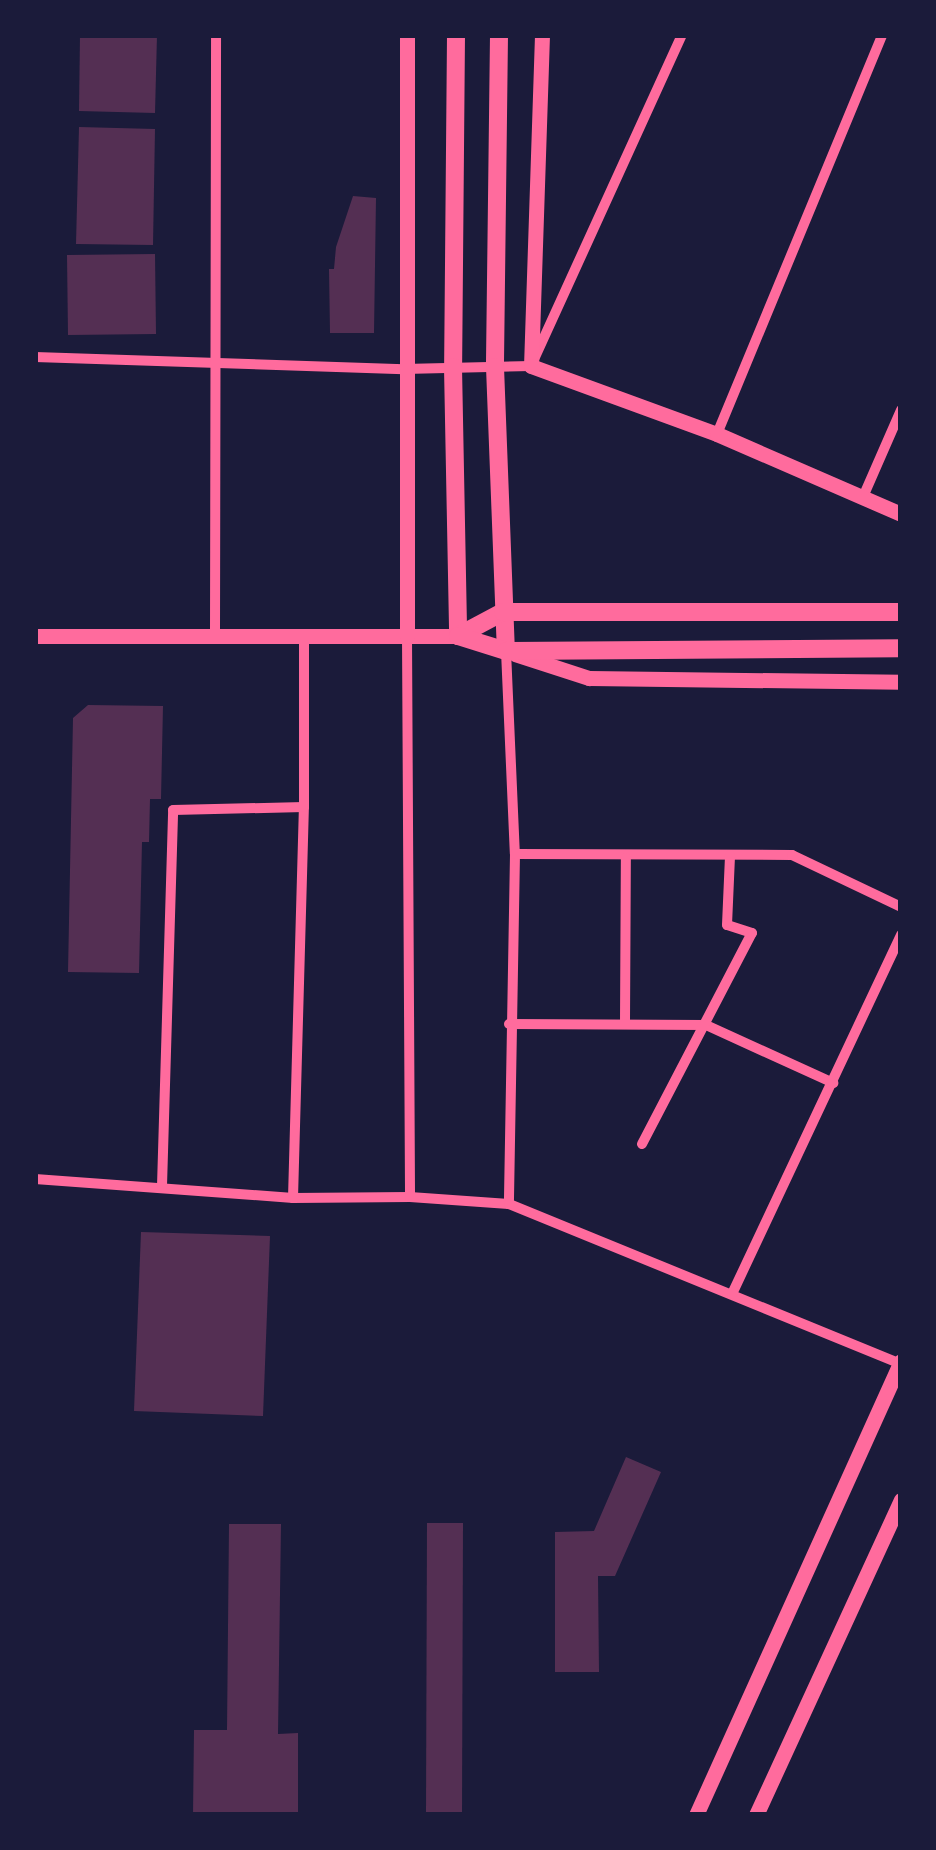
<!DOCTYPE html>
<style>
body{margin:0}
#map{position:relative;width:936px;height:1850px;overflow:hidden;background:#1b1b3a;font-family:"Sofia Sans Condensed",sans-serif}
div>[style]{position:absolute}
.building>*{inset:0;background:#542f53}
.minor>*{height:10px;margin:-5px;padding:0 5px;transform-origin:5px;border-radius:5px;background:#ff6b9d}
.tertiary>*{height:15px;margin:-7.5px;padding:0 7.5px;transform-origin:7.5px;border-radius:7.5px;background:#ff6b9d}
.secondary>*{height:18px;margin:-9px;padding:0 9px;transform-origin:9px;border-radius:9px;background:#ff6b9d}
span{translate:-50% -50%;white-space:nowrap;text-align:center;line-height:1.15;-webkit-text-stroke:8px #1b1b3a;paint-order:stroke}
.frame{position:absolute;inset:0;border:38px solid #1b1b3a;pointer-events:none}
</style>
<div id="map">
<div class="building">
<i style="clip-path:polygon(80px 35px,157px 35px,155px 113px,79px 111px)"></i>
<i style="clip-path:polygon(79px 127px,155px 129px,153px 245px,76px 244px)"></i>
<i style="clip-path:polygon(353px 196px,376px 198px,374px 333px,330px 333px,329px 269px,334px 269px,336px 247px)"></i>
<i style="clip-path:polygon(155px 254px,156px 334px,68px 335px,67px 255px)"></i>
<i style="clip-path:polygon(88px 705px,163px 706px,161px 799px,150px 799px,149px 842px,142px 842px,139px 973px,68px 972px,73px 718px)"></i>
<i style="clip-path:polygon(141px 1232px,270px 1236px,263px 1416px,134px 1411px)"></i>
<i style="clip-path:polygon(626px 1457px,661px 1472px,615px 1576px,598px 1576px,599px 1672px,555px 1672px,555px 1532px,594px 1531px)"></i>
<i style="clip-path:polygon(427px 1523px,463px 1523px,462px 1815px,426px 1815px)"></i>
<i style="clip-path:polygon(229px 1524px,281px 1524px,278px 1734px,298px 1733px,298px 1815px,193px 1815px,194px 1730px,227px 1730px)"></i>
</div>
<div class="minor">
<i style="left:35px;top:357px;width:369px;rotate:1.9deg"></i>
<i style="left:404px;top:369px;width:127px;rotate:-1.4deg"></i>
<i style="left:531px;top:366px;width:364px;rotate:-65.5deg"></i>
<i style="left:717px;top:434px;width:432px;rotate:-67.5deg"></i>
<i style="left:863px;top:497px;width:95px;rotate:-66.4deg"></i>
<i style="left:215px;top:636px;width:601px;rotate:-89.9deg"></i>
<i style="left:407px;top:636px;width:561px;rotate:89.69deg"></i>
<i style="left:506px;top:651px;width:203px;rotate:87.5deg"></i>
<i style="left:515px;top:854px;width:350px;rotate:91deg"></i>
<i style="left:515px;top:854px;width:277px;rotate:0.2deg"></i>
<i style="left:792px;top:855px;width:121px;rotate:25.5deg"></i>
<i style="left:625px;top:1022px;width:164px;rotate:-89.7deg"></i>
<i style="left:509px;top:1024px;width:197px;rotate:0.3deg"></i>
<i style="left:706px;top:1025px;width:140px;rotate:24.5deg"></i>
<i style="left:642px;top:1144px;width:238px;rotate:-62.5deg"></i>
<i style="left:752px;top:933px;width:26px;rotate:-162deg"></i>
<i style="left:727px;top:925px;width:70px;rotate:-87.5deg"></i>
<i style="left:35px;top:1179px;width:259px;rotate:4.2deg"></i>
<i style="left:293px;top:1198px;width:117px;rotate:-0.5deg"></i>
<i style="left:410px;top:1197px;width:99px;rotate:4deg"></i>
<i style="left:509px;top:1204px;width:423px;rotate:22.2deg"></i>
<i style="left:162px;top:1186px;width:376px;rotate:-88.3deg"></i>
<i style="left:173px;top:810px;width:131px;rotate:-1.3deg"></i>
<i style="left:293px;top:1198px;width:391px;rotate:-88.4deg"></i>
<i style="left:304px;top:807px;width:171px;rotate:-90deg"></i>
<i style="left:732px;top:1294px;width:397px;rotate:-64.8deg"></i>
</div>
<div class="tertiary">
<i style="left:542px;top:35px;width:331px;rotate:91.9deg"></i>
<i style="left:531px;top:366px;width:198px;rotate:20.1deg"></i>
<i style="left:717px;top:434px;width:201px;rotate:23.5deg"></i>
<i style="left:35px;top:636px;width:423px"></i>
<i style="left:407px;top:636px;width:601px;rotate:-90deg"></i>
<i style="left:515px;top:654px;width:78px;rotate:18deg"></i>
<i style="left:589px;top:678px;width:312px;rotate:0.7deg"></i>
<i style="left:696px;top:1815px;width:498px;rotate:-65.7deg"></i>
<i style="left:756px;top:1815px;width:347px;rotate:-65.3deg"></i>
</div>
<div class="secondary">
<i style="left:456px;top:35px;width:332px;rotate:90.5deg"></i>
<i style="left:453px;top:367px;width:269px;rotate:88.9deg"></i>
<i style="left:499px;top:35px;width:332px;rotate:90.7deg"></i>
<i style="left:495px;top:367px;width:284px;rotate:87.8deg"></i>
<i style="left:458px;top:636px;width:51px;rotate:-28.1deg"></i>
<i style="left:503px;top:612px;width:398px"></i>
<i style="left:458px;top:636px;width:50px;rotate:17.4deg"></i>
<i style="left:506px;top:651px;width:395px;rotate:-0.4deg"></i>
</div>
<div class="frame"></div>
</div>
